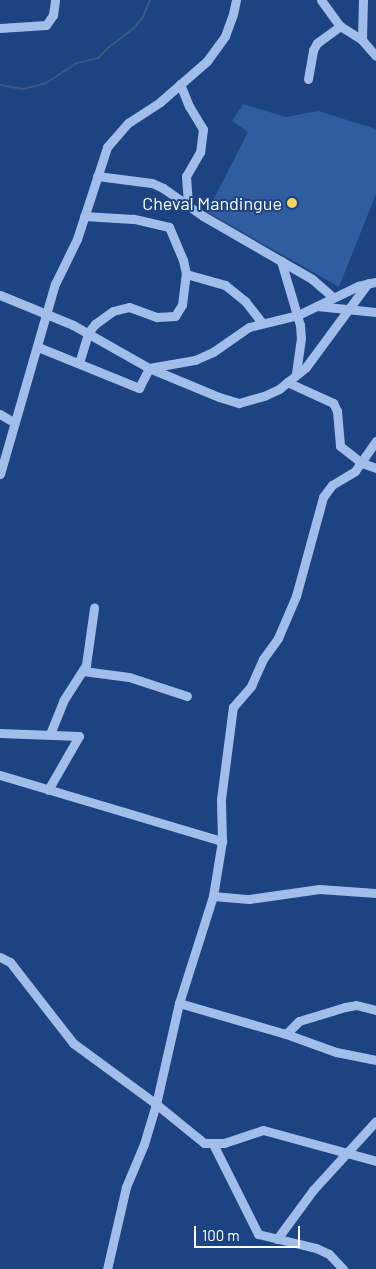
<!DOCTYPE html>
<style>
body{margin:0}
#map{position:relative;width:376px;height:1269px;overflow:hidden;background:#1c4382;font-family:Barlow,sans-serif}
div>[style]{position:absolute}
.green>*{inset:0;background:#305ca0}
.stream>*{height:2px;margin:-1px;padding:0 1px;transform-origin:1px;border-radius:1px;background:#3b5886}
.minor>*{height:9px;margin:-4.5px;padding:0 4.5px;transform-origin:4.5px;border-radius:4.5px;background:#a1beea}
.dots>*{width:14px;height:14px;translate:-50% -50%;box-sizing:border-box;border:2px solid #1c4382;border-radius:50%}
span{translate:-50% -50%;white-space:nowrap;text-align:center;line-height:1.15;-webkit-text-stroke:4px #1c4382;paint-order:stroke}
.poi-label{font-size:18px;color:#fff}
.right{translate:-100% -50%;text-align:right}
.scale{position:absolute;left:194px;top:1226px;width:106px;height:22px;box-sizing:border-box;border:2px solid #fff;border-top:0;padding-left:6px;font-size:15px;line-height:18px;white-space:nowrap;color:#fff;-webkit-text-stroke:4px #1c4382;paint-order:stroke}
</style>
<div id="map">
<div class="green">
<i style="clip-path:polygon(243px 104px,286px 117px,318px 111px,376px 129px,376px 194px,339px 287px,207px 212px,248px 132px,232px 121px)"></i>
</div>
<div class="stream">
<i style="left:0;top:85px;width:23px;rotate:10deg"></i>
<i style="left:23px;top:89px;width:13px;rotate:-13deg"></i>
<i style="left:36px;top:86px;width:10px;rotate:-17deg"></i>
<i style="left:46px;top:83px;width:37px;rotate:-33deg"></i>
<i style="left:77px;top:63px;width:22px;rotate:-13deg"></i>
<i style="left:98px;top:58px;width:16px;rotate:-45deg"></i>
<i style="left:109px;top:47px;width:30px;rotate:-37deg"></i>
<i style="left:133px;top:29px;width:16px;rotate:-50deg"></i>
<i style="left:143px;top:17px;width:18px;rotate:-68deg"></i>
</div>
<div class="minor">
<i style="left:321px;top:0;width:32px;rotate:54deg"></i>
<i style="left:340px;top:26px;width:26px;rotate:32deg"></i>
<i style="left:362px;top:40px;width:21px;rotate:49deg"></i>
<i style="left:0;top:28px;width:46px;rotate:-3.7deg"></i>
<i style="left:46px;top:25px;width:12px;rotate:-55deg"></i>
<i style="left:53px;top:15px;width:15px;rotate:-82deg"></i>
<i style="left:362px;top:40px;width:40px;rotate:-88.6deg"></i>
<i style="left:308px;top:79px;width:29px;rotate:-80deg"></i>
<i style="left:313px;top:50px;width:8px;rotate:-60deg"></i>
<i style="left:317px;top:43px;width:29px;rotate:-36deg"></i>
<i style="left:180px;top:84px;width:24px;rotate:68deg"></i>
<i style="left:189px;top:106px;width:27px;rotate:59deg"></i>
<i style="left:203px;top:129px;width:23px;rotate:97deg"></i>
<i style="left:200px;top:152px;width:28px;rotate:120deg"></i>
<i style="left:186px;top:176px;width:28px;rotate:86deg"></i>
<i style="left:97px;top:176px;width:55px;rotate:7.3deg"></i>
<i style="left:152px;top:183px;width:12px;rotate:24deg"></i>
<i style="left:163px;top:188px;width:49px;rotate:35deg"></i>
<i style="left:203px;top:216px;width:126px;rotate:30deg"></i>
<i style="left:312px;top:279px;width:28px;rotate:41deg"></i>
<i style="left:281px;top:261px;width:67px;rotate:73.5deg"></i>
<i style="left:300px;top:325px;width:13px;rotate:86deg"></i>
<i style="left:301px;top:338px;width:37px;rotate:98deg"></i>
<i style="left:186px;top:274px;width:41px;rotate:15.8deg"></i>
<i style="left:225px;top:285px;width:26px;rotate:39deg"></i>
<i style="left:245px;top:301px;width:28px;rotate:52deg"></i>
<i style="left:0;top:295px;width:79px;rotate:22.3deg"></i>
<i style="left:73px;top:325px;width:87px;rotate:29.5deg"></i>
<i style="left:149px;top:368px;width:76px;rotate:22.5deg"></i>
<i style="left:219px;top:397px;width:21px;rotate:17deg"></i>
<i style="left:239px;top:403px;width:26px;rotate:-16deg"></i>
<i style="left:264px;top:396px;width:17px;rotate:-25deg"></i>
<i style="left:279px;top:389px;width:35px;rotate:-39deg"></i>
<i style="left:306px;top:367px;width:104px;rotate:-53.6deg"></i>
<i style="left:317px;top:306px;width:59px;rotate:5.8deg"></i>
<i style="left:38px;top:347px;width:109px;rotate:22.1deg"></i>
<i style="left:139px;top:388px;width:22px;rotate:-63deg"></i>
<i style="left:149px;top:368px;width:47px;rotate:-9.9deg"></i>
<i style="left:195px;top:360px;width:20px;rotate:-24deg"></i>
<i style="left:213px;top:352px;width:44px;rotate:-34.8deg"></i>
<i style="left:249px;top:327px;width:50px;rotate:-13.8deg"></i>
<i style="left:298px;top:315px;width:67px;rotate:-25.8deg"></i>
<i style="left:358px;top:286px;width:18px;rotate:-13deg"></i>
<i style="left:79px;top:363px;width:31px;rotate:-73deg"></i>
<i style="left:88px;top:333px;width:11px;rotate:-52deg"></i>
<i style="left:95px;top:324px;width:22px;rotate:-36deg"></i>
<i style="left:113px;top:311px;width:16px;rotate:-14deg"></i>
<i style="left:129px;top:307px;width:30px;rotate:20deg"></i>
<i style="left:157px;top:317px;width:18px;rotate:-3deg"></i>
<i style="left:175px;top:316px;width:13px;rotate:-58deg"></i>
<i style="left:182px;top:305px;width:31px;rotate:-83deg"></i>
<i style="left:186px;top:274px;width:14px;rotate:-102deg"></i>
<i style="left:183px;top:260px;width:36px;rotate:-113deg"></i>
<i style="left:169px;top:227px;width:37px;rotate:-167deg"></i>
<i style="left:133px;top:219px;width:49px;rotate:-176.5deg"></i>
<i style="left:287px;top:382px;width:51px;rotate:24.5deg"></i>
<i style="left:333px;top:403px;width:9px;rotate:63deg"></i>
<i style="left:337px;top:411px;width:35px;rotate:85deg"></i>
<i style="left:340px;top:446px;width:28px;rotate:38deg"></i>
<i style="left:362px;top:463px;width:15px;rotate:20deg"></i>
<i style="left:0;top:414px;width:17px;rotate:31deg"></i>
<i style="left:0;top:474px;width:198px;rotate:-73.9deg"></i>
<i style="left:55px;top:284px;width:50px;rotate:-63.9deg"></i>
<i style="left:77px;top:239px;width:97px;rotate:-71.9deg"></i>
<i style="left:107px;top:147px;width:32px;rotate:-49deg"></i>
<i style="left:128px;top:123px;width:38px;rotate:-33deg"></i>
<i style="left:160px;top:102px;width:62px;rotate:-41.1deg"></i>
<i style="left:207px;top:61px;width:31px;rotate:-54deg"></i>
<i style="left:225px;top:36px;width:23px;rotate:-70deg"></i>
<i style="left:233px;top:14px;width:14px;rotate:-78deg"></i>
<i style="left:83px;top:671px;width:46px;rotate:7.4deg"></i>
<i style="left:129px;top:677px;width:61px;rotate:18.1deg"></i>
<i style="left:0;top:733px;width:79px;rotate:2.2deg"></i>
<i style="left:79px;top:736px;width:62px;rotate:119.9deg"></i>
<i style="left:50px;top:734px;width:35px;rotate:-68deg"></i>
<i style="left:63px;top:701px;width:43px;rotate:-57.4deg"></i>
<i style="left:86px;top:665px;width:58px;rotate:-82deg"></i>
<i style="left:0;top:775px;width:232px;rotate:16.6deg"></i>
<i style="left:222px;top:841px;width:56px;rotate:99.3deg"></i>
<i style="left:213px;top:896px;width:112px;rotate:107.6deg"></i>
<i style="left:179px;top:1003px;width:104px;rotate:102.8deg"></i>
<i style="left:156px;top:1104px;width:42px;rotate:106.7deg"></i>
<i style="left:144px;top:1144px;width:47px;rotate:112.7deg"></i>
<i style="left:126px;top:1187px;width:84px;rotate:103deg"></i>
<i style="left:222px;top:841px;width:42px;rotate:-91.4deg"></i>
<i style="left:221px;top:799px;width:93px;rotate:-82.6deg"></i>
<i style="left:233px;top:707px;width:28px;rotate:-49deg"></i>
<i style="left:251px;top:686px;width:30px;rotate:-66deg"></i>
<i style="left:263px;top:659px;width:26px;rotate:-54deg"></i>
<i style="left:278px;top:638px;width:46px;rotate:-66.8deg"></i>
<i style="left:296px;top:596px;width:103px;rotate:-74.7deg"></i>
<i style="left:323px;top:497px;width:15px;rotate:-53deg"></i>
<i style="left:332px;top:485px;width:27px;rotate:-31deg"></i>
<i style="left:355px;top:471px;width:37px;rotate:-55deg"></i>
<i style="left:213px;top:896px;width:36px;rotate:5deg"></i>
<i style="left:249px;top:899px;width:71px;rotate:-8.1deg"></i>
<i style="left:319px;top:889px;width:57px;rotate:4deg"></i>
<i style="left:0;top:957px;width:11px;rotate:27deg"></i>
<i style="left:10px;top:962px;width:103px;rotate:52.1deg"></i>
<i style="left:73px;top:1043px;width:103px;rotate:36.3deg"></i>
<i style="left:156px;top:1104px;width:62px;rotate:39.1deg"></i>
<i style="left:204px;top:1143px;width:20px"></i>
<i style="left:224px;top:1143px;width:41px;rotate:-18.4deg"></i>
<i style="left:263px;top:1130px;width:117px;rotate:15.3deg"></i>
<i style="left:179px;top:1003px;width:111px;rotate:16.2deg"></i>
<i style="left:286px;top:1034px;width:18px;rotate:-45deg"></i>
<i style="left:299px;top:1021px;width:48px;rotate:-16.9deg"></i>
<i style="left:345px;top:1007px;width:11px;rotate:-10deg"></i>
<i style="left:356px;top:1005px;width:21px;rotate:14deg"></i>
<i style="left:286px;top:1034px;width:53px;rotate:19.8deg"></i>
<i style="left:336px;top:1052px;width:41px;rotate:11.3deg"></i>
<i style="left:213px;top:1144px;width:101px;rotate:63.4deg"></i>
<i style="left:258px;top:1234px;width:60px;rotate:13.6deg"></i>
<i style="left:316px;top:1248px;width:14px;rotate:25deg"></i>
<i style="left:329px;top:1254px;width:21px;rotate:47deg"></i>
<i style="left:277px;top:1239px;width:61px;rotate:-53.7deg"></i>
<i style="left:313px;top:1190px;width:93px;rotate:-47.6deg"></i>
</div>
<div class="dots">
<i style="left:292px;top:203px;background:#fad65f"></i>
</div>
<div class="poi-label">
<span class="right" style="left:282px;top:203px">Cheval Mandingue</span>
</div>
<div class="scale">100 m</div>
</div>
